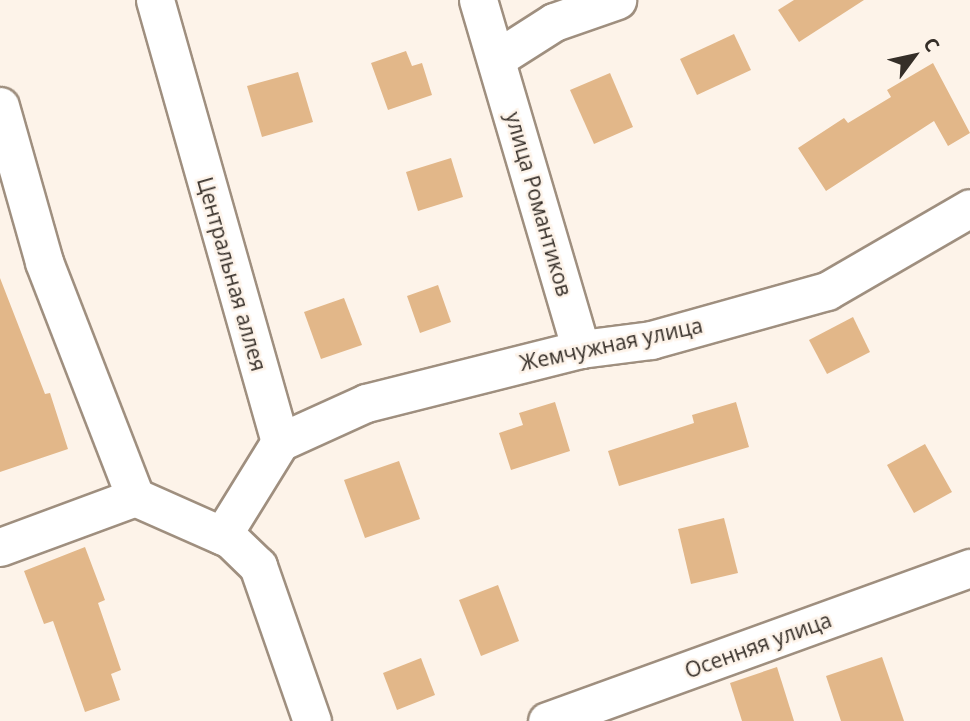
<!DOCTYPE html>
<meta charset="utf-8">
<style>
body{margin:0}
#map{position:relative;width:970px;height:721px;overflow:hidden;background:#fdf3e9;font-family:"Open Sans",sans-serif}
div>[style]{position:absolute}
.building>*{inset:0;background:#e2b789}
.roads{filter:drop-shadow(2px 0 #9f8f7f) drop-shadow(-2px 0 #9f8f7f) drop-shadow(0 2px #9f8f7f) drop-shadow(0 -2px #9f8f7f)}
.minor>*{height:37px;margin:-18.5px;padding:0 18.5px;transform-origin:18.5px;border-radius:18.5px;background:#fff}
span{translate:-50% -50%;white-space:nowrap;text-align:center;line-height:1.15;-webkit-text-stroke:5px #fdf3e9;paint-order:stroke}
.street-label{font-size:21px;color:#352e28}
.north{position:absolute;left:879px;top:21px;width:70px;height:70px;-webkit-text-stroke:5px #fdf3e9;paint-order:stroke;rotate:57deg;font-size:19px;font-weight:700;line-height:28px;text-align:center;color:#352e28}
.north::after{content:'';display:block;margin:auto;width:24px;height:32px;background:#352e28;clip-path:polygon(50% 0,100% 100%,50% 72%,0 100%)}
</style>
<div id="map">
<div class="building">
<i style="clip-path:polygon(794px 0,864px 0,799px 42px,778px 10px)"></i>
<i style="clip-path:polygon(734px 34px,751px 70px,697px 95px,680px 59px)"></i>
<i style="clip-path:polygon(406px 51px,412px 66px,422px 63px,432px 95px,388px 110px,371px 63px)"></i>
<i style="clip-path:polygon(933px 63px,970px 133px,948px 146px,934px 121px,826px 191px,798px 148px,844px 118px,848px 123px,891px 97px,887px 90px)"></i>
<i style="clip-path:polygon(298px 72px,313px 122px,262px 137px,247px 86px)"></i>
<i style="clip-path:polygon(610px 73px,633px 127px,594px 144px,570px 90px)"></i>
<i style="clip-path:polygon(451px 158px,463px 197px,418px 211px,406px 172px)"></i>
<i style="clip-path:polygon(0 278px,45px 394px,50px 393px,68px 449px,0 472px)"></i>
<i style="clip-path:polygon(438px 285px,451px 322px,420px 333px,407px 296px)"></i>
<i style="clip-path:polygon(344px 298px,362px 345px,321px 359px,304px 312px)"></i>
<i style="clip-path:polygon(853px 317px,870px 352px,827px 374px,809px 340px)"></i>
<i style="clip-path:polygon(555px 402px,570px 451px,511px 470px,499px 433px,523px 425px,519px 413px)"></i>
<i style="clip-path:polygon(736px 402px,749px 447px,619px 486px,608px 451px,694px 423px,692px 415px)"></i>
<i style="clip-path:polygon(925px 444px,952px 492px,914px 513px,887px 465px)"></i>
<i style="clip-path:polygon(399px 461px,420px 519px,365px 538px,344px 480px)"></i>
<i style="clip-path:polygon(724px 518px,738px 573px,691px 584px,678px 529px)"></i>
<i style="clip-path:polygon(85px 547px,105px 600px,98px 603px,121px 670px,111px 674px,120px 700px,85px 712px,53px 621px,44px 624px,24px 571px)"></i>
<i style="clip-path:polygon(498px 585px,519px 641px,481px 656px,459px 600px)"></i>
<i style="clip-path:polygon(882px 657px,904px 721px,841px 721px,826px 676px)"></i>
<i style="clip-path:polygon(421px 658px,435px 695px,397px 710px,383px 673px)"></i>
<i style="clip-path:polygon(777px 667px,794px 721px,742px 721px,730px 683px)"></i>
</div>
<div class="roads">
<div class="minor">
<i style="left:155px;top:0;width:459px;rotate:74.2deg"></i>
<i style="left:280px;top:442px;width:110px;rotate:121.7deg"></i>
<i style="left:478px;top:0;width:364px;rotate:73.6deg"></i>
<i style="left:496px;top:59px;width:69px;rotate:-32.5deg"></i>
<i style="left:554px;top:22px;width:67px;rotate:-19.2deg"></i>
<i style="left:0;top:106px;width:162px;rotate:74.2deg"></i>
<i style="left:44px;top:262px;width:252px;rotate:68.8deg"></i>
<i style="left:135px;top:497px;width:104px;rotate:23.9deg"></i>
<i style="left:230px;top:539px;width:39px;rotate:44deg"></i>
<i style="left:258px;top:566px;width:164px;rotate:70.8deg"></i>
<i style="left:280px;top:442px;width:94px;rotate:-24.4deg"></i>
<i style="left:366px;top:403px;width:222px;rotate:-14.1deg"></i>
<i style="left:581px;top:349px;width:71px;rotate:-7.3deg"></i>
<i style="left:651px;top:340px;width:183px;rotate:-15.6deg"></i>
<i style="left:827px;top:291px;width:165px;rotate:-30.1deg"></i>
<i style="left:0;top:547px;width:144px;rotate:-20.3deg"></i>
<i style="left:547px;top:721px;width:450px;rotate:-19.9deg"></i>
</div>
</div>
<div class="street-label">
<span style="left:539px;top:204px;rotate:74deg">улица Романтиков</span>
<span style="left:232px;top:274px;rotate:74deg">Центральная аллея</span>
<span style="left:611px;top:344px;rotate:-12deg">Жемчужная улица</span>
<span style="left:758px;top:645px;rotate:-20deg">Осенняя улица</span>
</div>
<div class="north">С</div>
</div>
